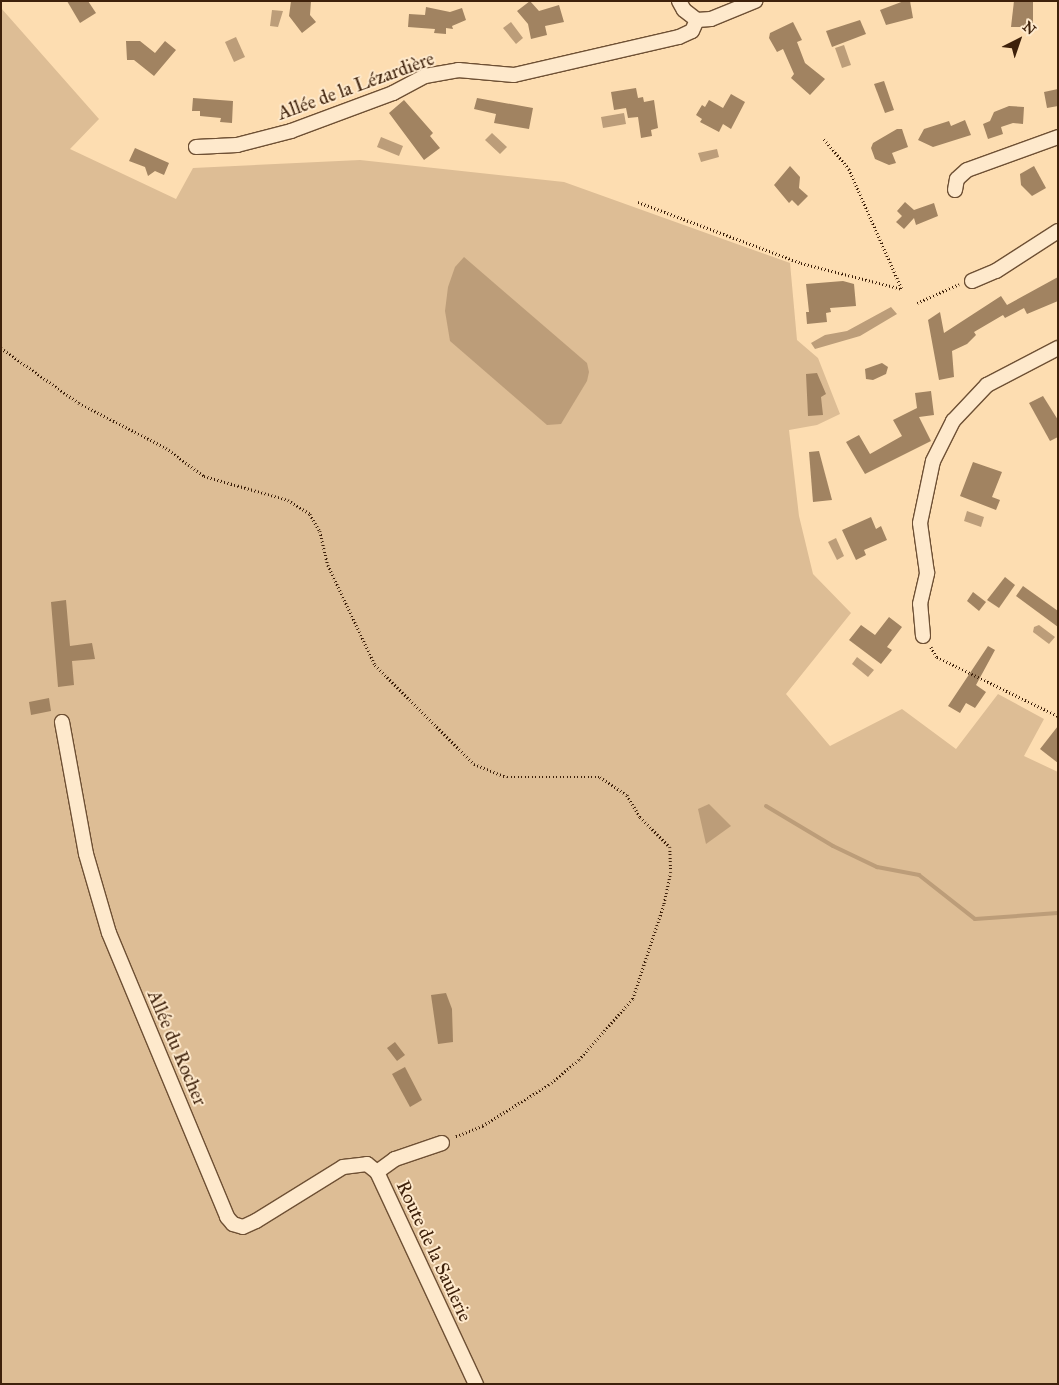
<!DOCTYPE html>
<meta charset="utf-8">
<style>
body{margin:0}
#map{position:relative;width:1059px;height:1385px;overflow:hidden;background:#fdddb1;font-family:"IM FELL Great Primer",serif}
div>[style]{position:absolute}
.green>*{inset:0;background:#ddbd95}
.water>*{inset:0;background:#bc9d79}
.stream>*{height:4px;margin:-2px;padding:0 2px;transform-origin:2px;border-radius:2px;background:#bc9d79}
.building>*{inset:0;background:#a18361}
.path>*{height:2.5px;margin-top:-1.25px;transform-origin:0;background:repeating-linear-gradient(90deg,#3e210b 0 1px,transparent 0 3.5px)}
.roads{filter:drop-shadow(1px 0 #6e5034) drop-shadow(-1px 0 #6e5034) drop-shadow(0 1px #6e5034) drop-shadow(0 -1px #6e5034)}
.minor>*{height:14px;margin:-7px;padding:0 7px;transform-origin:7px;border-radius:7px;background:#fee9cc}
span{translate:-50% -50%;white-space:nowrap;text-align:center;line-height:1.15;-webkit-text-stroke:4px #fee9cc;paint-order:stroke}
.street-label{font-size:19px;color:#3e210b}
.frame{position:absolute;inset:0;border:2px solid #3e210b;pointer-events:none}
.north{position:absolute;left:994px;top:15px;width:50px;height:50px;-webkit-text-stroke:4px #fee9cc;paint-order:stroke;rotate:41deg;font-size:14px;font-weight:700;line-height:20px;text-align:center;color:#3e210b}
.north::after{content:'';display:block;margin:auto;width:18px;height:22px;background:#3e210b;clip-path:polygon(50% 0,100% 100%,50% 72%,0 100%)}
</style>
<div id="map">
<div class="green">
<i style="clip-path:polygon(1px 8px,99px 119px,70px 149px,176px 199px,193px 168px,360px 160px,564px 182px,790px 263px,797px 340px,818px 358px,840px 414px,817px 425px,789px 430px,799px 516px,813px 574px,851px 613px,786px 694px,830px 746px,902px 709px,956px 749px,998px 694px,1044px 719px,1024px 756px,1058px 772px,1058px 1384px,1px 1384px)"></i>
</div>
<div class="water">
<i style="clip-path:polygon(272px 10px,283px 11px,278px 27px,270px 26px)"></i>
<i style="clip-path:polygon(511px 22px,523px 38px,516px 44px,503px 28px)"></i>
<i style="clip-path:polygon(236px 37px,245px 57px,234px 62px,225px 42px)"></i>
<i style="clip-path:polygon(844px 45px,851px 65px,842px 68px,835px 48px)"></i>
<i style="clip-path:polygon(624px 113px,626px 124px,603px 128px,601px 117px)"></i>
<i style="clip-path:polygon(492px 133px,507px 147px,500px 154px,485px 140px)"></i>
<i style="clip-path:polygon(381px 137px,403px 146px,399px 156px,377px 147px)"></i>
<i style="clip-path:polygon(717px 149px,719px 157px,701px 162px,698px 153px)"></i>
<i style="clip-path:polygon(464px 257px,587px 363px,589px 372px,587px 381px,561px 424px,547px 425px,450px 341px,445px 311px,448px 287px,455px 267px)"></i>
<i style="clip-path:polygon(891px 307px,897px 314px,860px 336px,815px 349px,811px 343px,825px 335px,847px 331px)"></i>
<i style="clip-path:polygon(967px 511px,984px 517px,981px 527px,964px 521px)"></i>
<i style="clip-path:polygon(836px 538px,844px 556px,837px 560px,828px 542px)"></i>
<i style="clip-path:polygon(1039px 625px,1055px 637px,1049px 644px,1033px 632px,1034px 627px)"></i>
<i style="clip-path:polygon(857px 657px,874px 670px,868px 677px,852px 664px)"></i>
<i style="clip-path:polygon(709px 804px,731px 826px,706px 844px,698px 809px)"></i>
</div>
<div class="stream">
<i style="left:766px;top:806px;width:78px;rotate:30.8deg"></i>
<i style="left:833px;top:846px;width:49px;rotate:25.5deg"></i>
<i style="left:877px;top:867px;width:43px;rotate:10.8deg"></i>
<i style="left:919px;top:875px;width:71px;rotate:38.2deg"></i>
<i style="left:975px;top:919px;width:83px;rotate:-4.1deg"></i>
</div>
<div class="building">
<i style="clip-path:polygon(67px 1px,88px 1px,96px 13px,80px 23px)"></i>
<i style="clip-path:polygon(291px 1px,311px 1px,310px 15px,316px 22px,302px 33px,289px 16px)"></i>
<i style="clip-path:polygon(530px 1px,539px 11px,559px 5px,564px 22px,545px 26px,547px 35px,531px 39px,528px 24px,517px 11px)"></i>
<i style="clip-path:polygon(904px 1px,910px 1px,913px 18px,886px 25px,880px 10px)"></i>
<i style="clip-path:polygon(1014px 1px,1033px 1px,1033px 27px,1011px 27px)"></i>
<i style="clip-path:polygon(426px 7px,450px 12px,462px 8px,466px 20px,452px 26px,453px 29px,446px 28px,446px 34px,434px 33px,435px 29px,408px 27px,409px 14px,425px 15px)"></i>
<i style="clip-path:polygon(860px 20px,866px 34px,832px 47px,826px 31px)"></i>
<i style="clip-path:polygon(793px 22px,802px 40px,797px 42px,805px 63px,825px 79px,810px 95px,791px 78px,794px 74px,783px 49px,777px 52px,769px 38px,770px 33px)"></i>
<i style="clip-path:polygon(126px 41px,140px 41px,155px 53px,165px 41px,176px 50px,154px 76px,134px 60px,127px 60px)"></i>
<i style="clip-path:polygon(884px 81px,894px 110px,885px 113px,874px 84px)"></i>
<i style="clip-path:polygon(636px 88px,638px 98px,643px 97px,644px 102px,654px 100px,658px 128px,651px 130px,652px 136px,641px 138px,638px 117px,628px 118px,626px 108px,614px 110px,611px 92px)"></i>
<i style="clip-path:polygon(1058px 89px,1058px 106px,1047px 108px,1044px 92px)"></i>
<i style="clip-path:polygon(731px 94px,745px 102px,731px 129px,723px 124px,719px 132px,700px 122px,702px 119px,696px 115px,702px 105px,705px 107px,709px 100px,723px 108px)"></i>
<i style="clip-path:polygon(193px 98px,233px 101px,232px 123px,220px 122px,221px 118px,200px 116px,200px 111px,192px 111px)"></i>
<i style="clip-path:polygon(477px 98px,533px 108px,529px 129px,494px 123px,496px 114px,474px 109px)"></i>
<i style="clip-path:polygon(404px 100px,433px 133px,430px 136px,440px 148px,424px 160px,389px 113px)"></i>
<i style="clip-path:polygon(1009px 106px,1024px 107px,1023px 124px,1013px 123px,1001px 127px,1003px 134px,988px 139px,983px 124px,990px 121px,994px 112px)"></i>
<i style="clip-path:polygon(965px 120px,971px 135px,933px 147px,918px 140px,924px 129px,949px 121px,951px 126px)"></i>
<i style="clip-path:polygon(897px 129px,902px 129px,908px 147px,892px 153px,896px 163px,889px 165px,875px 159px,871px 148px,873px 143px)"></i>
<i style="clip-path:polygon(135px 148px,169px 163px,164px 175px,155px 171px,148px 176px,145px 167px,129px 161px)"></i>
<i style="clip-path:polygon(790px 166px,800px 177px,799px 188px,808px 196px,798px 206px,792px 200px,789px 203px,774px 185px)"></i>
<i style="clip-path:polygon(1034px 166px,1046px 188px,1032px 196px,1021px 185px,1020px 174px)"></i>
<i style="clip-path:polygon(905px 202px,914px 210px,934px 203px,938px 216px,916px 225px,914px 218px,904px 229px,896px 222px,902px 216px,897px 211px)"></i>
<i style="clip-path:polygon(1058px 277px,1058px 301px,1027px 314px,1024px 308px,1005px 318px,1003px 315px,974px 332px,976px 335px,967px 344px,952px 351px,954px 377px,939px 380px,928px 320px,940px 312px,944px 333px,1001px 296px,1007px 305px)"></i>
<i style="clip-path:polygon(843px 281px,854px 284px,856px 306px,830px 308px,831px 312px,826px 313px,827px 322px,807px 324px,806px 312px,809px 312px,806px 284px)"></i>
<i style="clip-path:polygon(882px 363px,888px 367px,886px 374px,873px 380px,866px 379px,865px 369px)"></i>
<i style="clip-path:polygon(817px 373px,826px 394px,821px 397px,823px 415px,808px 416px,806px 374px)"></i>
<i style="clip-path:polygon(931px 391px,934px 415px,919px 417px,931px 441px,865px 474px,846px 442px,859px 435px,870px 454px,902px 436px,893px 420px,917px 408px,915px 393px)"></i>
<i style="clip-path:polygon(1043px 396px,1058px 420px,1058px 437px,1050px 441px,1029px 403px)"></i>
<i style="clip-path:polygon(819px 451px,832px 500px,813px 502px,809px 452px)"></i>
<i style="clip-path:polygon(973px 462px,1002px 472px,992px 497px,1000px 500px,996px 510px,960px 496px)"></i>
<i style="clip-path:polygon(871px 517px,876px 529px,881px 526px,887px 540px,864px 550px,866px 555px,856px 560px,842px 530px)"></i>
<i style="clip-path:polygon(1005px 577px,1015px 585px,999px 608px,987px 600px)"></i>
<i style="clip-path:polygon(1023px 586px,1058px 611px,1058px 627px,1016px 596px)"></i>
<i style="clip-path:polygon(973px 592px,986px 602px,979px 611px,967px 601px)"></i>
<i style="clip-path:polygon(66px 600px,70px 646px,92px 643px,95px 659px,72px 661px,74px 685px,58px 687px,51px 602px)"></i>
<i style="clip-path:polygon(889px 617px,902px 627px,887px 647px,892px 650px,881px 664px,849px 640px,861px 625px,875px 635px)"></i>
<i style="clip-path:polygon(988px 646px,995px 650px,976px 685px,986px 692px,975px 708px,966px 703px,960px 713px,948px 706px)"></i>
<i style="clip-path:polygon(49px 698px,51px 711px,31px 715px,29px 702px)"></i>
<i style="clip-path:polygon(1058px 726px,1058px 763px,1040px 749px)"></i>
<i style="clip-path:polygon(446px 993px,452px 1009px,453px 1042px,438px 1044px,431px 995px)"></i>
<i style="clip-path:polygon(395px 1042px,405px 1055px,397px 1061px,387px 1048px)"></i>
<i style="clip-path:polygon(405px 1067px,422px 1100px,410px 1107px,392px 1074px)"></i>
</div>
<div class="path">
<i style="left:824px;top:139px;width:39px;rotate:50deg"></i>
<i style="left:849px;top:169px;width:131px;rotate:66.2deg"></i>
<i style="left:638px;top:202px;width:174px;rotate:20.5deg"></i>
<i style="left:801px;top:263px;width:104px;rotate:14.4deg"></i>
<i style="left:917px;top:303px;width:46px;rotate:-24.3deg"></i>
<i style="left:1px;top:348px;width:95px;rotate:35.2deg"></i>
<i style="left:79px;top:403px;width:98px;rotate:27.3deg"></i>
<i style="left:166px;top:448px;width:47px;rotate:36.4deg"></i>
<i style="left:204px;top:476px;width:87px;rotate:15.9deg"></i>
<i style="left:288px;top:500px;width:26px;rotate:32deg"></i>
<i style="left:310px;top:514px;width:20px;rotate:60deg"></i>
<i style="left:320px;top:531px;width:35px;rotate:77deg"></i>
<i style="left:328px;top:565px;width:110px;rotate:64.8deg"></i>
<i style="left:375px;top:665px;width:140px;rotate:45deg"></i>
<i style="left:474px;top:764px;width:35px;rotate:22deg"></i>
<i style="left:507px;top:777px;width:93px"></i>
<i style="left:600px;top:777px;width:32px;rotate:34deg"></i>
<i style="left:627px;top:795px;width:26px;rotate:59deg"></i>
<i style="left:640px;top:817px;width:42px;rotate:45deg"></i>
<i style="left:670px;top:847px;width:25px;rotate:88deg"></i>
<i style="left:671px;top:872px;width:34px;rotate:102deg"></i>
<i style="left:664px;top:905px;width:99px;rotate:108.3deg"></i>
<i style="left:633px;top:999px;width:81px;rotate:131.5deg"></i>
<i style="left:579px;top:1060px;width:39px;rotate:140deg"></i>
<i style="left:549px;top:1085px;width:78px;rotate:148.2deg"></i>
<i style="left:483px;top:1126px;width:31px;rotate:158deg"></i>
<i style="left:931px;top:647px;width:12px;rotate:59deg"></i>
<i style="left:937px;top:657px;width:135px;rotate:26deg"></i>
</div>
<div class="roads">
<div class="minor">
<i style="left:679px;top:1px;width:10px;rotate:61deg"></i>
<i style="left:684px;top:10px;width:16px;rotate:38deg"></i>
<i style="left:697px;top:20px;width:14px;rotate:-4deg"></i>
<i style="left:711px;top:19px;width:48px;rotate:-22.2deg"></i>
<i style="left:196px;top:147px;width:41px;rotate:-2.8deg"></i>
<i style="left:237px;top:145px;width:56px;rotate:-14.5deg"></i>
<i style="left:291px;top:131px;width:109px;rotate:-20.4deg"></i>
<i style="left:393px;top:93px;width:36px;rotate:-28deg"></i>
<i style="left:425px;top:76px;width:34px;rotate:-10deg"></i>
<i style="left:458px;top:70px;width:56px;rotate:5.1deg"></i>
<i style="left:514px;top:75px;width:169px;rotate:-13deg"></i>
<i style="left:679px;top:37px;width:14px;rotate:-25deg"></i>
<i style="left:692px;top:31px;width:12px;rotate:-66deg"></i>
<i style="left:955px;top:190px;width:11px;rotate:-80deg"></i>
<i style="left:957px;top:179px;width:13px;rotate:-42deg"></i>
<i style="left:967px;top:170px;width:97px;rotate:-19.9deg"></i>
<i style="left:972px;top:281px;width:26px;rotate:-23deg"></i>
<i style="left:996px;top:271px;width:74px;rotate:-32.8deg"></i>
<i style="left:923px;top:636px;width:32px;rotate:-95deg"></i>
<i style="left:920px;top:604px;width:32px;rotate:-77deg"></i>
<i style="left:927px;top:573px;width:50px;rotate:-98deg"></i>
<i style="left:920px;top:523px;width:63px;rotate:-78.2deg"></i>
<i style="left:933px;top:461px;width:45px;rotate:-63.4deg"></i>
<i style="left:953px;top:421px;width:50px;rotate:-46.6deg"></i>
<i style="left:987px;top:385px;width:80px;rotate:-27.5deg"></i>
<i style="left:62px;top:722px;width:134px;rotate:79.7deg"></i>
<i style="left:86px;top:854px;width:82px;rotate:73.8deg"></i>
<i style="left:109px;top:933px;width:308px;rotate:67.4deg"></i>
<i style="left:227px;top:1217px;width:9px;rotate:49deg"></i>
<i style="left:233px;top:1224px;width:10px;rotate:17deg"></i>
<i style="left:243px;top:1227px;width:14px;rotate:-25deg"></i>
<i style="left:256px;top:1221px;width:102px;rotate:-31.8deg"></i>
<i style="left:343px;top:1167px;width:24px;rotate:-7deg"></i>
<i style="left:367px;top:1164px;width:13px;rotate:39deg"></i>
<i style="left:442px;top:1143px;width:50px;rotate:161.2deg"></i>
<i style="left:395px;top:1159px;width:22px;rotate:144deg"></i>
<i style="left:377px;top:1172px;width:234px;rotate:65deg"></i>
</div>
</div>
<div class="street-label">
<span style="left:356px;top:86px;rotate:-20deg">Allée de la Lézardière</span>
<span style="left:177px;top:1048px;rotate:67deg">Allée du Rocher</span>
<span style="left:434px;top:1251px;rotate:65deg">Route de la Saulerie</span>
</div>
<div class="frame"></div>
<div class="north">N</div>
</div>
